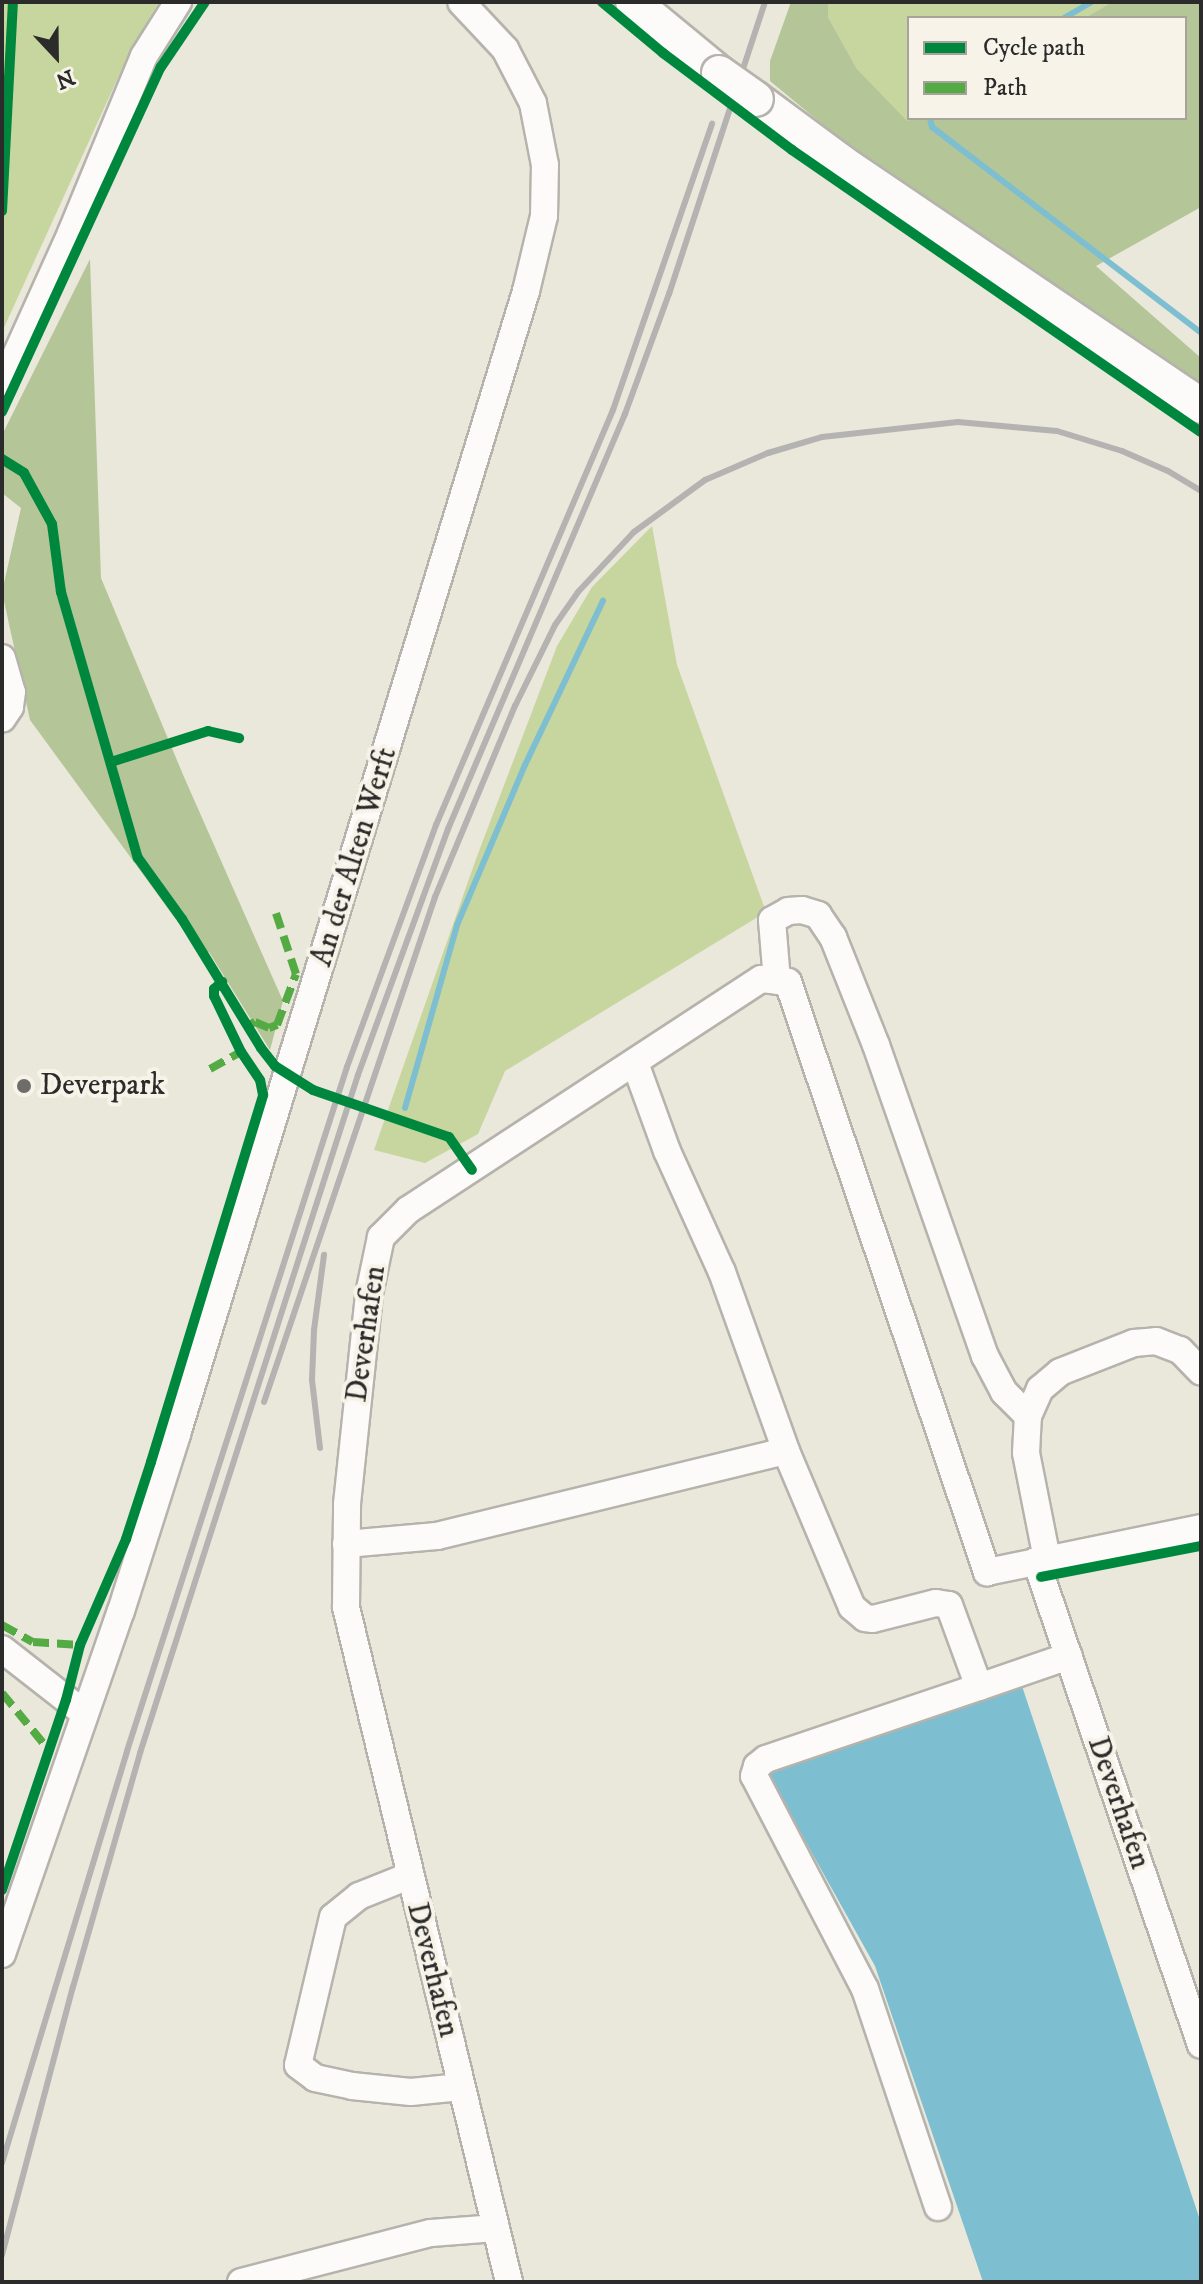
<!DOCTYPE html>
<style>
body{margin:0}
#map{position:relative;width:1203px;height:2284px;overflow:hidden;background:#eae7db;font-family:"IM FELL DW Pica",serif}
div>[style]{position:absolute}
.green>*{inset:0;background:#c7d59e}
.forest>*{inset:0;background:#b4c697}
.water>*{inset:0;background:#7dbfd1}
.stream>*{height:6px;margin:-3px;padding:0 3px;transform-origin:3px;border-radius:3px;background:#7dbfd1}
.roads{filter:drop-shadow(2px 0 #b5b3ac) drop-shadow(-2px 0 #b5b3ac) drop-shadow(0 2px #b5b3ac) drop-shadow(0 -2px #b5b3ac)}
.minor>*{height:26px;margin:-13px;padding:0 13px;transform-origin:13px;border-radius:13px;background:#fcfbfa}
.major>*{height:34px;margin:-17px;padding:0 17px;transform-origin:17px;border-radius:17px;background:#fcfbfa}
.rail>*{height:6px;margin:-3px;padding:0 3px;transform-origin:3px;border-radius:3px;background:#b4b3b1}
.bridges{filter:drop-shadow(2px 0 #b5b3ac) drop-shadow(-2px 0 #b5b3ac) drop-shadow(0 2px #b5b3ac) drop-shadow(0 -2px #b5b3ac)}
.major-bridge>*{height:34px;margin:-17px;padding:0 17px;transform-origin:17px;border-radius:17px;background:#fcfbfa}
.quiet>*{height:8px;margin-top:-4px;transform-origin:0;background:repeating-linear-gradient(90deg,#54ab44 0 16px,transparent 0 24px)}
.cycleway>*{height:10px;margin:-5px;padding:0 5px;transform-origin:5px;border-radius:5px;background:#00873e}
.dots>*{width:22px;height:22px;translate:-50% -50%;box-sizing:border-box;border:4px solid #f7f3e8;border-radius:50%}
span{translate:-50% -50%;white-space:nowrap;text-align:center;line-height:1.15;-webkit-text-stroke:8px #f7f3e8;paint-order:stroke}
.street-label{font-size:30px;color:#2b2b2b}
.poi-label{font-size:30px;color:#2b2b2b}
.left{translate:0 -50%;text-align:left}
.frame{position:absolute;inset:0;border:4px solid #2b2b2b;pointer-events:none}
.legend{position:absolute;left:907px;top:16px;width:280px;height:104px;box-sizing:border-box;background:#f7f3e8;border:2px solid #a5a39c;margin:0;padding:10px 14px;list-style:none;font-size:24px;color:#2b2b2b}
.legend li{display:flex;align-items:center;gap:16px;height:40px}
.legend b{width:40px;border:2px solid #a5a39c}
.north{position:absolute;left:16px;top:16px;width:80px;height:80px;-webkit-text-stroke:6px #f7f3e8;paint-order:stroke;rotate:158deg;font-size:22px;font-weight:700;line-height:32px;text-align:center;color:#2b2b2b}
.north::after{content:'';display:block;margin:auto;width:28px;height:36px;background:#2b2b2b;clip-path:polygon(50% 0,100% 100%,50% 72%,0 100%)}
</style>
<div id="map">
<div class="green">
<i style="clip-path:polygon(2px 2px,159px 2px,132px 47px,2px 332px)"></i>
<i style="clip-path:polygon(828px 2px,1112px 2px,1085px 18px,909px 18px,909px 118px,913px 118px,907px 122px,857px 69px,828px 17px)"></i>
<i style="clip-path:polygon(652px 526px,677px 665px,766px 912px,505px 1071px,478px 1134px,425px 1163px,374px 1150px,476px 859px,557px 646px,592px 587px)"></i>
</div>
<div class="forest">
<i style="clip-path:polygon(791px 2px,828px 2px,828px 17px,857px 69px,907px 121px,913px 118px,1185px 118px,1185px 18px,1085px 18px,1112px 2px,1201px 2px,1201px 207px,1096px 266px,1201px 358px,1201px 393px,839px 138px,770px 81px,770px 61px)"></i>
<i style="clip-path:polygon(90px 259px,101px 578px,184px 777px,283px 1001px,270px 1050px,209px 952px,202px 955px,30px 720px,2px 592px,21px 508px,2px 493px,2px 435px)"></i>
</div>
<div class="water">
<i style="clip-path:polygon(1020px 1680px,1201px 2223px,1201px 2282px,983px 2282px,875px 1966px,764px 1767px)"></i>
</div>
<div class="stream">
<i style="left:1064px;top:18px;width:32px;rotate:-30deg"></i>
<i style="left:930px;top:118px;width:9px;rotate:77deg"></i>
<i style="left:932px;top:127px;width:339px;rotate:37.4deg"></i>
<i style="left:405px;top:1108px;width:190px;rotate:-74.1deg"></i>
<i style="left:457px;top:925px;width:174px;rotate:-67deg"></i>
<i style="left:525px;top:765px;width:182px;rotate:-64.6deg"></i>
</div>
<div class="roads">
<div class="minor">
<i style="left:2px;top:386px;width:168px;rotate:-65.7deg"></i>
<i style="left:71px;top:233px;width:191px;rotate:-67.6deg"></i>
<i style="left:144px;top:56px;width:64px;rotate:-57.8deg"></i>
<i style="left:2px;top:658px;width:35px;rotate:74deg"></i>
<i style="left:12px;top:692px;width:15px;rotate:98deg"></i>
<i style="left:10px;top:707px;width:14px;rotate:124deg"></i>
<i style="left:777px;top:981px;width:61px;rotate:-94.7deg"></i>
<i style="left:772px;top:920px;width:18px;rotate:-29deg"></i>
<i style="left:788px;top:911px;width:14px;rotate:-4deg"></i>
<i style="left:802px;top:910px;width:17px;rotate:17deg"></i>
<i style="left:818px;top:915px;width:27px;rotate:56deg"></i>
<i style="left:833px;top:937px;width:116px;rotate:68.3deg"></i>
<i style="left:876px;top:1045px;width:330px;rotate:70.7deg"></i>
<i style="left:985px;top:1356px;width:41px;rotate:62.2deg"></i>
<i style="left:1004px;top:1392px;width:34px;rotate:45deg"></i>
<i style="left:635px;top:1063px;width:94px;rotate:70deg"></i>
<i style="left:667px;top:1151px;width:133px;rotate:65.6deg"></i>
<i style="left:722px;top:1272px;width:190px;rotate:70.3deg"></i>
<i style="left:786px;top:1451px;width:169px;rotate:67.1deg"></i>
<i style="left:852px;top:1607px;width:17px;rotate:40deg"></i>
<i style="left:865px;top:1618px;width:8px;rotate:7deg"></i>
<i style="left:873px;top:1619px;width:65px;rotate:-14.3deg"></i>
<i style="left:936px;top:1603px;width:13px;rotate:9deg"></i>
<i style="left:949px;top:1605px;width:87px;rotate:69.9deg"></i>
<i style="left:979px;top:1687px;width:95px;rotate:-19deg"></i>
<i style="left:346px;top:1544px;width:91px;rotate:-5deg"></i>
<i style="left:437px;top:1536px;width:359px;rotate:-13.7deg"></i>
<i style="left:1047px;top:1559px;width:108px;rotate:-101.2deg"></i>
<i style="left:1026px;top:1453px;width:37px;rotate:-87deg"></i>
<i style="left:1028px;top:1416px;width:30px;rotate:-66deg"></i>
<i style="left:1040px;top:1389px;width:26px;rotate:-40deg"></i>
<i style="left:1060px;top:1372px;width:79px;rotate:-21.4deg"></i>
<i style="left:1134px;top:1343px;width:22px;rotate:-5deg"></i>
<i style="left:1156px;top:1341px;width:26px;rotate:21deg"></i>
<i style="left:1180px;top:1350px;width:30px;rotate:46deg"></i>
<i style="left:1036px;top:1561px;width:511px;rotate:71.18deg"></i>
<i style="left:2px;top:1649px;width:104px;rotate:38deg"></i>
<i style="left:409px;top:1876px;width:54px;rotate:158.2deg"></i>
<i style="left:359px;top:1896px;width:33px;rotate:141deg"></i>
<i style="left:333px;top:1917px;width:152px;rotate:103.3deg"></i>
<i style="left:298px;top:2065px;width:21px;rotate:37deg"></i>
<i style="left:315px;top:2078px;width:38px;rotate:12deg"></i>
<i style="left:352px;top:2086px;width:59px;rotate:5.8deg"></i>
<i style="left:411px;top:2092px;width:50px;rotate:-5.7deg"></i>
<i style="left:2px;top:1954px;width:363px;rotate:-70.9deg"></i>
<i style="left:121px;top:1611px;width:186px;rotate:-72.4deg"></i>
<i style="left:177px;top:1434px;width:1195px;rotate:-73.02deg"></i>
<i style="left:526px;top:291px;width:77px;rotate:-76.5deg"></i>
<i style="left:544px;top:216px;width:51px;rotate:-88.9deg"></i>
<i style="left:545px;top:165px;width:63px;rotate:-101deg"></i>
<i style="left:533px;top:103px;width:61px;rotate:-117.4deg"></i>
<i style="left:505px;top:49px;width:64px;rotate:-133.1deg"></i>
<i style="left:938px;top:2207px;width:230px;rotate:-108.5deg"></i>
<i style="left:865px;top:1989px;width:240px;rotate:-117.5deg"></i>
<i style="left:754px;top:1776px;width:10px;rotate:-73deg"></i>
<i style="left:757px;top:1766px;width:11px;rotate:-38deg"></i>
<i style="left:766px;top:1759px;width:225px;rotate:-18.7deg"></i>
<i style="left:241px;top:2282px;width:196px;rotate:-14.5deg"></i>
<i style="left:431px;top:2233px;width:65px;rotate:-4.4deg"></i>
<i style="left:509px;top:2282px;width:694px;rotate:-103.58deg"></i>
<i style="left:346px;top:1607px;width:103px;rotate:-89.4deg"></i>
<i style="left:347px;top:1504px;width:211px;rotate:-84deg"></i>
<i style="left:369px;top:1294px;width:58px;rotate:-78.1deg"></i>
<i style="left:381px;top:1237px;width:38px;rotate:-45deg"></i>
<i style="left:408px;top:1210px;width:422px;rotate:-33.2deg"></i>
<i style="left:761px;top:979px;width:27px;rotate:6deg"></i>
<i style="left:788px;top:982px;width:623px;rotate:71.36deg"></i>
<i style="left:987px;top:1572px;width:218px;rotate:-11.6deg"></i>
</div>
<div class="major">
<i style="left:633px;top:2px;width:112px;rotate:39.5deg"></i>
<i style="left:756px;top:99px;width:106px;rotate:36.5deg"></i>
<i style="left:841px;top:162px;width:435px;rotate:34.1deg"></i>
</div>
</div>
<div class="rail">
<i style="left:264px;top:1402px;width:533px;rotate:-71.29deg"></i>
<i style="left:435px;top:897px;width:207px;rotate:-67.3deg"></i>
<i style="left:515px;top:706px;width:90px;rotate:-63.7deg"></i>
<i style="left:555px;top:625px;width:40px;rotate:-55.1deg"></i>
<i style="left:578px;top:592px;width:82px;rotate:-47deg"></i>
<i style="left:634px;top:532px;width:88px;rotate:-36.2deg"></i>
<i style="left:705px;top:480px;width:69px;rotate:-23.2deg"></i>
<i style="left:768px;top:453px;width:56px;rotate:-16.5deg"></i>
<i style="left:822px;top:437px;width:137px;rotate:-6.3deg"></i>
<i style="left:958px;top:422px;width:99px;rotate:5.2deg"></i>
<i style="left:1057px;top:431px;width:68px;rotate:17.1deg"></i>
<i style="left:1122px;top:451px;width:50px;rotate:23.5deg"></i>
<i style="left:1168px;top:471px;width:39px;rotate:31deg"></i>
<i style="left:320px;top:1448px;width:68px;rotate:-96.7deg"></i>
<i style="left:312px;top:1380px;width:50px;rotate:-87.7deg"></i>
<i style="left:314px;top:1330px;width:76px;rotate:-82.4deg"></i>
<i style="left:2px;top:2163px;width:431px;rotate:-73.1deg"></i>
<i style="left:127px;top:1751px;width:719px;rotate:-72.17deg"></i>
<i style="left:347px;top:1067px;width:258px;rotate:-69.8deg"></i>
<i style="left:436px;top:825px;width:451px;rotate:-66.9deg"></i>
<i style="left:613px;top:410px;width:303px;rotate:-70.9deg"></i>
<i style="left:2px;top:2255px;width:277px;rotate:-75.2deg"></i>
<i style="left:73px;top:1987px;width:243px;rotate:-74deg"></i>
<i style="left:140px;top:1753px;width:712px;rotate:-72.18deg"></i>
<i style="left:358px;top:1075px;width:262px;rotate:-69.9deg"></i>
<i style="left:448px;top:829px;width:451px;rotate:-66.9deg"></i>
<i style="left:625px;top:414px;width:128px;rotate:-69.9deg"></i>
<i style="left:669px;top:294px;width:307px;rotate:-71.8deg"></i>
</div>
<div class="bridges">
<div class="major-bridge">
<i style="left:719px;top:73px;width:45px;rotate:35.1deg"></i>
</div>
</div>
<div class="quiet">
<i style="left:247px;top:1026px;width:9px;rotate:-27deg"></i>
<i style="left:255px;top:1022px;width:15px;rotate:23deg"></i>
<i style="left:269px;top:1028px;width:9px;rotate:-21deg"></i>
<i style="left:277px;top:1025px;width:54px;rotate:-69.6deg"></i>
<i style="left:296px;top:974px;width:64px;rotate:-108.2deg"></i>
<i style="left:210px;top:1069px;width:35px;rotate:-29deg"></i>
<i style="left:2px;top:1625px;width:35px;rotate:29deg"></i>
<i style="left:33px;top:1642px;width:47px;rotate:3.7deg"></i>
<i style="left:2px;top:1693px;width:72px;rotate:50.6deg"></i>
</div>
<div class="cycleway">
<i style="left:602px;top:2px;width:80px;rotate:39.9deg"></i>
<i style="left:663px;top:53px;width:161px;rotate:36.9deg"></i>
<i style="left:792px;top:150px;width:497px;rotate:34.6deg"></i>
<i style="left:2px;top:211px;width:209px;rotate:-87deg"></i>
<i style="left:2px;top:412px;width:380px;rotate:-65.3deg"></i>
<i style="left:161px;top:67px;width:78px;rotate:-55.9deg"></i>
<i style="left:2px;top:459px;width:26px;rotate:32deg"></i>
<i style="left:24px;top:473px;width:58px;rotate:61.2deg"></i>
<i style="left:52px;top:524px;width:69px;rotate:82.5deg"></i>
<i style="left:61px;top:592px;width:277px;rotate:73.9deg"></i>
<i style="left:138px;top:858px;width:75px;rotate:54.2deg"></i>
<i style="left:182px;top:919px;width:151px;rotate:58.5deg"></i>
<i style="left:261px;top:1048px;width:23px;rotate:52deg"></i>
<i style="left:275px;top:1066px;width:45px;rotate:32.3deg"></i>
<i style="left:313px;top:1090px;width:144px;rotate:19.1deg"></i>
<i style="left:449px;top:1137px;width:40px;rotate:55.1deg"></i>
<i style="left:111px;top:762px;width:102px;rotate:-17.7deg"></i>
<i style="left:208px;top:731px;width:32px;rotate:13deg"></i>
<i style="left:1041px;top:1577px;width:163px;rotate:-11deg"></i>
<i style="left:2px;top:1890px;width:200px;rotate:-71.4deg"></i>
<i style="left:66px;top:1700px;width:57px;rotate:-75.7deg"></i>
<i style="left:80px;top:1645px;width:116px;rotate:-66.5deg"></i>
<i style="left:126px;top:1539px;width:81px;rotate:-72deg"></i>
<i style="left:151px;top:1462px;width:384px;rotate:-73deg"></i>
<i style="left:263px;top:1095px;width:15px;rotate:-101deg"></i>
<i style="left:260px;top:1080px;width:34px;rotate:-124deg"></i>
<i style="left:241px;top:1052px;width:62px;rotate:-115.7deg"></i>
<i style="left:214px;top:996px;width:7px;rotate:-90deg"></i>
<i style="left:214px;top:989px;width:11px;rotate:-41deg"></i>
</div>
<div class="dots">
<i style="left:24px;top:1086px;background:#6e6d69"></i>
</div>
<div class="street-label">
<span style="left:355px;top:857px;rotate:-73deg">An der Alten Werft</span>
<span style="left:367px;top:1334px;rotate:-82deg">Deverhafen</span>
<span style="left:1118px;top:1803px;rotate:71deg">Deverhafen</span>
<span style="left:432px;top:1970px;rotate:76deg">Deverhafen</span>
</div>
<div class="poi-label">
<span class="left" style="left:40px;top:1086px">Deverpark</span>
</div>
<div class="frame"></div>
<ul class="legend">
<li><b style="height:10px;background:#00873e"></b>Cycle path</li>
<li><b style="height:10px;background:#54ab44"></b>Path</li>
</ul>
<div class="north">N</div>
</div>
